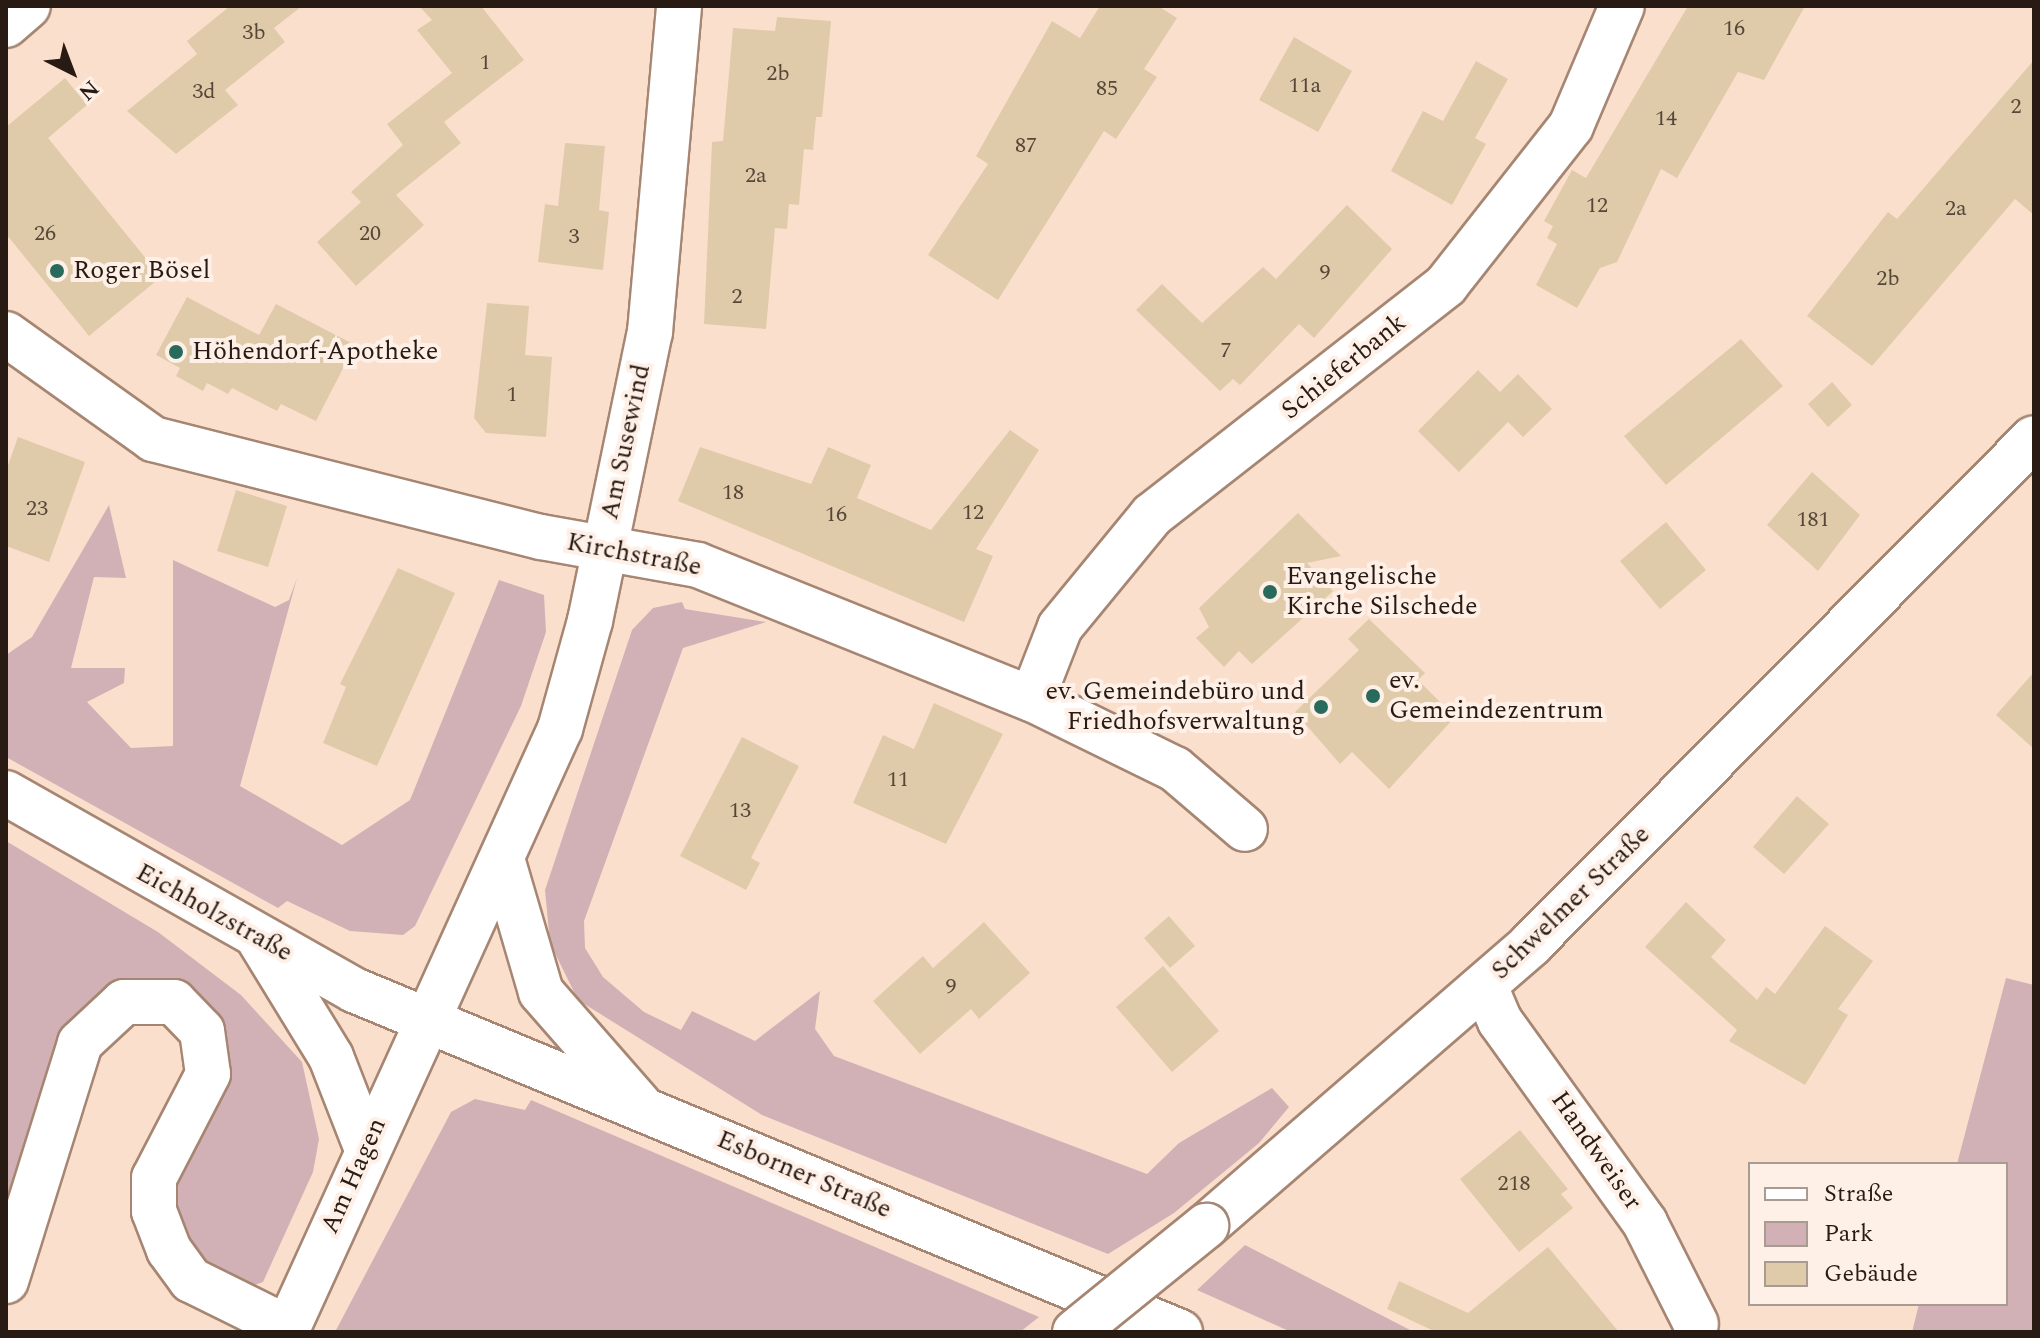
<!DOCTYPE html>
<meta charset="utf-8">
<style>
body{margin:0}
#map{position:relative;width:2040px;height:1338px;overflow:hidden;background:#fbdfcd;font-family:Spectral,serif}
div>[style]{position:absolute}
.green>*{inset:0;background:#d2b1b6}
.building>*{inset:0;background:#dfcbaa}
.roads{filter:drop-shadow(2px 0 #a68672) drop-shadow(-2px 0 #a68672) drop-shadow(0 2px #a68672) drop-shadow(0 -2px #a68672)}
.minor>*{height:44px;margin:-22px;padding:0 22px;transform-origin:22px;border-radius:22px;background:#fff}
.major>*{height:44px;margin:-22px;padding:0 22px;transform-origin:22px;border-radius:22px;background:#fff}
.bridges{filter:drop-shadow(2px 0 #a68672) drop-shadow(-2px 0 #a68672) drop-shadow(0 2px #a68672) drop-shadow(0 -2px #a68672)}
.major-bridge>*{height:44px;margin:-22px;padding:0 22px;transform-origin:22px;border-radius:22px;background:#fff}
.dots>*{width:22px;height:22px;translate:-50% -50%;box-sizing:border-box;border:4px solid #fef0e7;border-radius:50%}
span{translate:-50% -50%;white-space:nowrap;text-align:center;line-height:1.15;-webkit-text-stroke:8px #fef0e7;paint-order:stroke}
.number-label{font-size:22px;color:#564739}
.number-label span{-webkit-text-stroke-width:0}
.poi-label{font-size:26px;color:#281b13}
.left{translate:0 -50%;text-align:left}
.right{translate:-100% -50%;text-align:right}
.street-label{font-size:26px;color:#281b13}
.frame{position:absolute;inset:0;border:8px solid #281b13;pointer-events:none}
.legend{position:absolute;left:1748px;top:1162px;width:260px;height:144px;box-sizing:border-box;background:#fef0e7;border:2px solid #a89b92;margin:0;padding:10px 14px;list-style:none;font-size:24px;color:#281b13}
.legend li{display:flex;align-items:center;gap:16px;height:40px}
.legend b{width:40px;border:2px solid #a89b92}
.north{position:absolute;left:32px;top:32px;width:80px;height:80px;-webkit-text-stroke:6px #fef0e7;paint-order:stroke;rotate:138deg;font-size:22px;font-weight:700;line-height:32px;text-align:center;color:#281b13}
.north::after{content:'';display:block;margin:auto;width:28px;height:36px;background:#281b13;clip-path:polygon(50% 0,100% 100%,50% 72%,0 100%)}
</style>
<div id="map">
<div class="green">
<i style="clip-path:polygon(109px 505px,126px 578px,94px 577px,71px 668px,125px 668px,124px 683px,87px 702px,131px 748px,173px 746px,173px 560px,275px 607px,289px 600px,297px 578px,240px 786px,342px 845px,410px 800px,499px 580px,544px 595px,546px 632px,521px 706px,415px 926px,403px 935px,350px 931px,287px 901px,278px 908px,6px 757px,6px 655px,32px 637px)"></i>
<i style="clip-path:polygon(682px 602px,685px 609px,766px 622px,683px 648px,584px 921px,585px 948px,603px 977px,644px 1012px,681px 1030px,692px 1011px,755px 1041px,820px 991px,815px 1029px,834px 1056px,1147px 1174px,1179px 1143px,1272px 1088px,1289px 1107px,1259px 1143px,1174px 1213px,1108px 1254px,762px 1115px,578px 1000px,550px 943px,545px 890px,632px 630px,653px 608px)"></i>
<i style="clip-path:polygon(6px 841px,158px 932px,241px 995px,302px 1062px,319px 1139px,313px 1172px,263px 1282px,249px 1287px,195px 1257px,175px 1211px,172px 1181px,223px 1048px,110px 993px,6px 1254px)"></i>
<i style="clip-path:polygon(2006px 978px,2034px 985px,2034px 1332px,1912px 1332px,1919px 1304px,2006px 1304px,2006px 1164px,1957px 1164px)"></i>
<i style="clip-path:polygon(475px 1099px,525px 1110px,531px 1100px,1039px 1317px,1020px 1332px,335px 1332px,451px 1112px)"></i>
<i style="clip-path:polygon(1245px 1245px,1414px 1332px,1291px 1332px,1197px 1290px)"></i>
</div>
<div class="building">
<i style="clip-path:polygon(230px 6px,302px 6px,274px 28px,285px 42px,225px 90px,238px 105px,176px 154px,127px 111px,197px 54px,187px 41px)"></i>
<i style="clip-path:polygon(419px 6px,481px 6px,524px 60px,444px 122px,461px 143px,396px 195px,424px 225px,356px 286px,317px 242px,361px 202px,351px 192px,403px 145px,387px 124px,452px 73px,417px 30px,432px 20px)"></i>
<i style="clip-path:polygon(1100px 6px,1158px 6px,1177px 18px,1144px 69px,1157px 77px,1116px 139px,1104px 131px,998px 300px,928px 255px,988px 164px,976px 156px,1052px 21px,1080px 38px)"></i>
<i style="clip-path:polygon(1688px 6px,1805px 6px,1764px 80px,1738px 72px,1677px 178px,1661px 169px,1617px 262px,1600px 268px,1577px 308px,1536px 285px,1557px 244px,1547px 238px,1553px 226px,1544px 221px,1572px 170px,1586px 178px)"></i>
<i style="clip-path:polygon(777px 17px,831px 21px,822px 117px,816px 117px,813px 150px,804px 149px,799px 205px,789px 204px,787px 229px,775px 228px,766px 329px,704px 324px,712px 142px,723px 141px,733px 28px,775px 31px)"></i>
<i style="clip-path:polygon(1294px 37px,1352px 71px,1318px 132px,1259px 100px)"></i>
<i style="clip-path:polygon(2034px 60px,2034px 215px,2015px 199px,1872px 366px,1807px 316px,1888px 212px,1897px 219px)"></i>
<i style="clip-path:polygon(1476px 61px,1508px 79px,1475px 138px,1486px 144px,1452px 205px,1391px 171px,1423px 111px,1443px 121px)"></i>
<i style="clip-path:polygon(65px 78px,87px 105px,48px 138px,161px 277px,89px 336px,6px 234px,6px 127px)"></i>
<i style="clip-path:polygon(565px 143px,605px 146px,599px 210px,609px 212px,603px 270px,538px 262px,545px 204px,558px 206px)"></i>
<i style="clip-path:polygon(1347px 205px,1392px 249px,1314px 338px,1299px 324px,1240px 385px,1233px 379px,1220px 391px,1136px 310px,1162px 284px,1202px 323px,1263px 267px,1276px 279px)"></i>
<i style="clip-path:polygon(187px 297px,259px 335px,276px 304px,355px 345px,316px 421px,281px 404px,277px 411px,232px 388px,228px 394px,207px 383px,203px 391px,176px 376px,180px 368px,156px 355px)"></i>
<i style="clip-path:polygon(487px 303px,529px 306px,525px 355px,552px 357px,546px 437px,486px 433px,474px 418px)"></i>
<i style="clip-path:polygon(1741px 339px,1783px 386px,1666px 485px,1624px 436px)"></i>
<i style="clip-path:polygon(1478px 370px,1500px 392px,1518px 374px,1552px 409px,1523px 437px,1508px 422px,1459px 472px,1418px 431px)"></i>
<i style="clip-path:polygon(1832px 382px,1852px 405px,1828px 427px,1808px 404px)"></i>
<i style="clip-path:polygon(1010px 430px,1039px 450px,976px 549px,993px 556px,964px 622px,678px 501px,700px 447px,811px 484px,828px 447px,871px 465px,857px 498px,931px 530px)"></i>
<i style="clip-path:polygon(18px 437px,85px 462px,49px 562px,6px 546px,6px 471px)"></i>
<i style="clip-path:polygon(1812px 472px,1860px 515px,1818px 571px,1767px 525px)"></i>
<i style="clip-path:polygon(236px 490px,287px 506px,268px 567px,217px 551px)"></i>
<i style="clip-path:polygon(1298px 513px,1341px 556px,1307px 563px,1333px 591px,1252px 664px,1239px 651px,1224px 667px,1196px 638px,1209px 627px,1199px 608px)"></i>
<i style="clip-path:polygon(1666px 522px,1706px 570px,1660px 609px,1620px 561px)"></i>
<i style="clip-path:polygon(398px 568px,455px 593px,377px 766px,323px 743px,346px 687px,340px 684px)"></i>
<i style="clip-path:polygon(1369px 619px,1425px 673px,1418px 680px,1455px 717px,1389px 789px,1352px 752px,1340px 764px,1295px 712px,1359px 650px,1348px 639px)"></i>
<i style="clip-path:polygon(2034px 672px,2034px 749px,1996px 715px)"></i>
<i style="clip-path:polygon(934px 703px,1003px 734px,946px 844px,853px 803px,883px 735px,914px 749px)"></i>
<i style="clip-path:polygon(742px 737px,799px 766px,751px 858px,760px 863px,746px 890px,680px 856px)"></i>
<i style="clip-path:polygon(1797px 796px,1829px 824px,1784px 874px,1753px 847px)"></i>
<i style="clip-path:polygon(1686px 902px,1726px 940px,1711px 957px,1757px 1000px,1766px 987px,1775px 994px,1825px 926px,1873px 961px,1838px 1009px,1848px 1015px,1805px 1085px,1729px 1041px,1737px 1030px,1645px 947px)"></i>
<i style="clip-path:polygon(1169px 916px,1195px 946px,1170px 968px,1144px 938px)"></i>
<i style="clip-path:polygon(984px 922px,1030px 973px,979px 1019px,971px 1009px,920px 1054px,873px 1001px,923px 956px,933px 968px)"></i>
<i style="clip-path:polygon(1163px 966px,1219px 1031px,1172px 1072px,1116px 1007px)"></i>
<i style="clip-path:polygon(1520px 1130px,1568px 1189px,1561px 1194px,1573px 1208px,1519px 1252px,1460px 1179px)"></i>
<i style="clip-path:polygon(1548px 1247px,1619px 1332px,1436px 1332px,1387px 1309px,1399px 1281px,1468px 1313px)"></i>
</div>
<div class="roads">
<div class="minor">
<i style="left:6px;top:25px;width:29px;rotate:-41deg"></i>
<i style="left:6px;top:334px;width:181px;rotate:35.5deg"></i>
<i style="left:153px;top:439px;width:400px;rotate:14.2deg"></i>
<i style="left:541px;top:537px;width:159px;rotate:10.1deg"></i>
<i style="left:698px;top:565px;width:360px;rotate:21.9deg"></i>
<i style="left:1032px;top:699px;width:159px;rotate:26.1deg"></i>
<i style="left:1175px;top:769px;width:92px;rotate:40.6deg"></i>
<i style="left:1032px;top:699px;width:77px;rotate:-68.7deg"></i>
<i style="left:1060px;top:627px;width:145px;rotate:-50.6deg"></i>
<i style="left:1152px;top:515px;width:373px;rotate:-38deg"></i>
<i style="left:1446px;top:285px;width:202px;rotate:-51.8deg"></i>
<i style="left:1571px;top:126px;width:130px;rotate:-67deg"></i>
<i style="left:503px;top:862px;width:135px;rotate:73.7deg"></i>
<i style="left:541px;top:992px;width:149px;rotate:48.8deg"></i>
<i style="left:1485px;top:986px;width:38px;rotate:67deg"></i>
<i style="left:1500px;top:1021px;width:249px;rotate:54.3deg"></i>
<i style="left:1645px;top:1223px;width:113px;rotate:63.2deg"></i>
<i style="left:427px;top:1022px;width:322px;rotate:-65.6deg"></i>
<i style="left:560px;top:729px;width:112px;rotate:-74.5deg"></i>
<i style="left:590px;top:621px;width:295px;rotate:-78.3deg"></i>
<i style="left:650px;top:332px;width:327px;rotate:-84.9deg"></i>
<i style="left:6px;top:1281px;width:249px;rotate:-72.7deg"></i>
<i style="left:80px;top:1043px;width:60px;rotate:-43deg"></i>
<i style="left:124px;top:1002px;width:50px"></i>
<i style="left:174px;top:1002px;width:40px;rotate:46deg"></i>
<i style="left:202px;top:1031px;width:43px;rotate:82.1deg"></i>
<i style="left:208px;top:1074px;width:117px;rotate:117.4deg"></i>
<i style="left:154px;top:1178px;width:33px;rotate:90deg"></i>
<i style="left:154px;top:1211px;width:42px;rotate:69deg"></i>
<i style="left:169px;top:1250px;width:37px;rotate:54deg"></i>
<i style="left:191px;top:1280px;width:108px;rotate:26.3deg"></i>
</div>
<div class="major">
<i style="left:6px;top:793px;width:400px;rotate:29.5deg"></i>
<i style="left:354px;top:990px;width:894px;rotate:22.49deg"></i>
<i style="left:260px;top:941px;width:136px;rotate:58.5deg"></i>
<i style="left:331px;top:1057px;width:97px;rotate:68.7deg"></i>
<i style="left:1206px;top:1226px;width:430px;rotate:-40.9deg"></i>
<i style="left:1531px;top:944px;width:713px;rotate:-45.17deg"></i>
<i style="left:286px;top:1332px;width:341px;rotate:-65.5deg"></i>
</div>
</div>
<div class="bridges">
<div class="major-bridge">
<i style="left:1075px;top:1332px;width:169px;rotate:-39deg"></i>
</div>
</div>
<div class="dots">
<i style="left:57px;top:271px;background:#286a5b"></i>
<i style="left:176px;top:352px;background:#286a5b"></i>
<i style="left:1270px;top:592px;background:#286a5b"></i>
<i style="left:1373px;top:696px;background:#286a5b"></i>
<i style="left:1321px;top:707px;background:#286a5b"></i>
</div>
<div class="number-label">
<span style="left:1734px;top:29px">16</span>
<span style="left:254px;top:33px">3b</span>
<span style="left:485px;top:63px">1</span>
<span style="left:778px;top:74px">2b</span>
<span style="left:1305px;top:86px">11a</span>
<span style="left:1107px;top:89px">85</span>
<span style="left:204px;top:92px">3d</span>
<span style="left:2016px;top:107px">2</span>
<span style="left:1666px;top:119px">14</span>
<span style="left:1026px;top:146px">87</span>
<span style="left:756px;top:176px">2a</span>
<span style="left:1597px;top:206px">12</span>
<span style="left:1956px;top:209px">2a</span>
<span style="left:45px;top:234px">26</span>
<span style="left:370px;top:234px">20</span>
<span style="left:574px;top:237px">3</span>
<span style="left:1325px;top:273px">9</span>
<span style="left:1888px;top:279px">2b</span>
<span style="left:737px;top:297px">2</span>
<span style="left:1226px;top:351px">7</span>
<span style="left:512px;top:395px">1</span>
<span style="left:733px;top:493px">18</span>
<span style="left:37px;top:509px">23</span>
<span style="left:973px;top:513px">12</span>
<span style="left:836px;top:515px">16</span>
<span style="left:1813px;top:520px">181</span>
<span style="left:898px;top:780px">11</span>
<span style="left:740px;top:811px">13</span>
<span style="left:951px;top:987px">9</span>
<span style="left:1514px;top:1184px">218</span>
</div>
<div class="poi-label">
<span class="left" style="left:73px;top:271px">Roger Bösel</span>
<span class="left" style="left:192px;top:352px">Höhendorf-Apotheke</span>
<span class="left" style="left:1286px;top:592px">Evangelische<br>Kirche Silschede</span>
<span class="left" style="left:1389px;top:696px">ev.<br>Gemeindezentrum</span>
<span class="right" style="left:1305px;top:707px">ev. Gemeindebüro und<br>Friedhofsverwaltung</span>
</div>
<div class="street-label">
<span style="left:1344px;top:367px;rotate:-39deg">Schieferbank</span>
<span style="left:626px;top:442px;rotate:-78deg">Am Susewind</span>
<span style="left:634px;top:555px;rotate:11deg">Kirchstraße</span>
<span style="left:1571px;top:903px;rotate:-44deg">Schwelmer Straße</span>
<span style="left:214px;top:913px;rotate:29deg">Eichholzstraße</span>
<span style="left:1596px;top:1151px;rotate:55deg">Handweiser</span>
<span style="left:804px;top:1175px;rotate:23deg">Esborner Straße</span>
<span style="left:354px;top:1176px;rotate:-66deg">Am Hagen</span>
</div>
<div class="frame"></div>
<ul class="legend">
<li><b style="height:10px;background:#fff"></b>Straße</li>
<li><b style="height:22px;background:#d2b1b6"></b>Park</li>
<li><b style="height:22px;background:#dfcbaa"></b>Gebäude</li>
</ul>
<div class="north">N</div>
</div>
